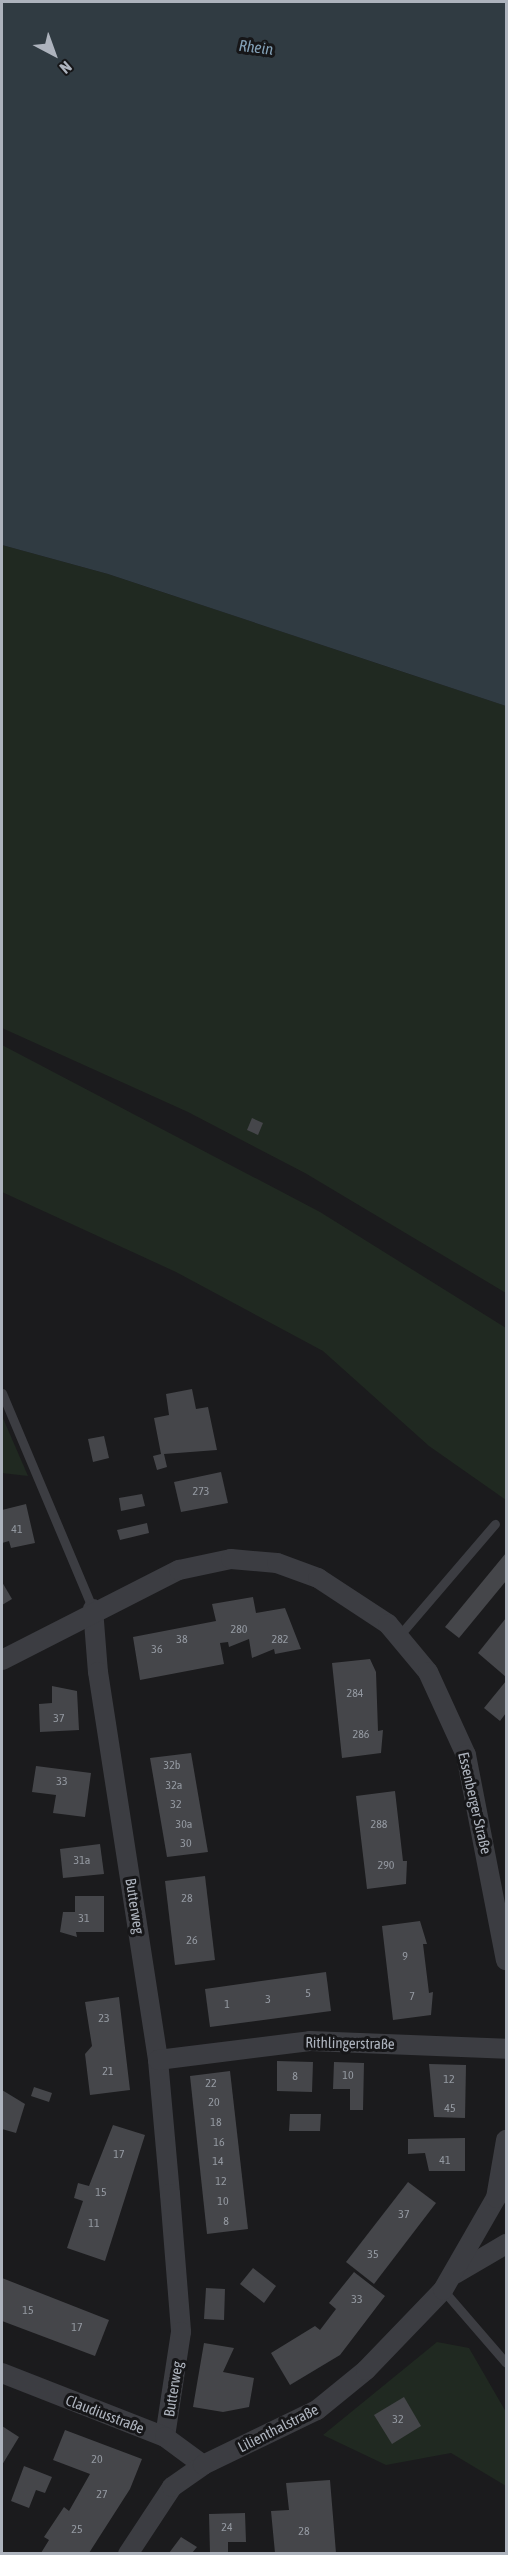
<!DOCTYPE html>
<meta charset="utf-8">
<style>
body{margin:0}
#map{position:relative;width:508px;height:2555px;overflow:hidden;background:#1b1b1d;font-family:"Asap Condensed",sans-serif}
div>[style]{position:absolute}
.green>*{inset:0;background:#202921}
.water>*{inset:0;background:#303b42}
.building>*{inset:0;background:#45464a}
.lane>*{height:9px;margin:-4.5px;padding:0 4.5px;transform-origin:4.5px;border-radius:4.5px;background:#3c3d42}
.street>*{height:20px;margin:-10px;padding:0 10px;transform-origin:10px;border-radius:10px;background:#3c3d42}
span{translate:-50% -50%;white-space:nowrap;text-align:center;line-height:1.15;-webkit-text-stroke:6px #161618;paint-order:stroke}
.number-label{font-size:12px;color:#9398a0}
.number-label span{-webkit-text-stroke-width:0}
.street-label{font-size:15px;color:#adb3bd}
.water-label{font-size:16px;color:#84a2b8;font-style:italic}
.frame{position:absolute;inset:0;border:3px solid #adb3bd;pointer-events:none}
.north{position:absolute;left:24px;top:24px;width:60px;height:60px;-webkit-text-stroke:4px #161618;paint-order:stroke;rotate:139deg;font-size:16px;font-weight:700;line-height:24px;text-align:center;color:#adb3bd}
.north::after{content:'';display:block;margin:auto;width:21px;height:27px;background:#adb3bd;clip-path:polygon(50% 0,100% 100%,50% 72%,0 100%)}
</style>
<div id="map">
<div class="green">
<i style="clip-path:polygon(2px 545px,108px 574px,506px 706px,506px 1293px,305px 1173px,188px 1112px,2px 1028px)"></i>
<i style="clip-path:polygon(2px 1045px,320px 1212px,506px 1328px,506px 1500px,429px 1446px,323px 1351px,176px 1272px,2px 1192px)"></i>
<i style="clip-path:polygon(2px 1416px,28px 1476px,2px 1473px)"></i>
<i style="clip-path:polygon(437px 2342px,469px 2348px,506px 2412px,506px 2486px,451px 2453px,386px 2465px,323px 2435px)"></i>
</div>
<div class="water">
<i style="clip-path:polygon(2px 2px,506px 2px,506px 706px,108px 574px,2px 545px)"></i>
</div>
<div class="building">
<i style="clip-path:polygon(252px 1118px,263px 1123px,258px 1135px,247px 1130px)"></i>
<i style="clip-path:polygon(192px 1389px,196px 1409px,208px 1407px,217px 1450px,164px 1454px,167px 1467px,157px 1470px,153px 1456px,161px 1454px,154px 1418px,169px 1415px,166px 1394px)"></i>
<i style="clip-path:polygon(104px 1436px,109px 1458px,93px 1462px,88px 1439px)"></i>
<i style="clip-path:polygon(221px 1472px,228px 1503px,181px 1512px,174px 1482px)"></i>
<i style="clip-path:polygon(142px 1494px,145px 1506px,121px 1511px,119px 1498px)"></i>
<i style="clip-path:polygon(26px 1504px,35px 1543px,11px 1548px,9px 1541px,2px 1543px,2px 1510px)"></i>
<i style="clip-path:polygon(147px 1523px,149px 1533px,120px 1540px,117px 1530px)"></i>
<i style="clip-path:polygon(506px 1553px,506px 1581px,459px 1638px,445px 1627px)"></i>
<i style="clip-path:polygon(2px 1582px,12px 1599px,2px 1605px)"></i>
<i style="clip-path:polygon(253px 1597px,256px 1613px,285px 1608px,301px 1649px,275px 1654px,274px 1649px,252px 1658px,249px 1639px,229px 1647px,228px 1642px,220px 1643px,224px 1664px,140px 1680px,133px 1637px,216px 1621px,212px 1604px)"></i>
<i style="clip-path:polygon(506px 1618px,506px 1677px,478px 1653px)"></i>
<i style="clip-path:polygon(370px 1659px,376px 1672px,378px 1731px,383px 1730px,381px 1753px,342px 1758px,332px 1663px)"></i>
<i style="clip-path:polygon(506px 1681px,506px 1713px,500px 1721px,484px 1708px)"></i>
<i style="clip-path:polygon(52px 1686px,77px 1691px,79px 1730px,40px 1732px,39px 1704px,52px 1703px)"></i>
<i style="clip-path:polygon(191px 1753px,208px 1852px,167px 1857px,150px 1758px)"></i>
<i style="clip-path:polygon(36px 1766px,91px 1773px,85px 1817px,53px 1813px,56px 1795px,32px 1792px)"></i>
<i style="clip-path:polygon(395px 1791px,403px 1861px,407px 1861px,406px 1884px,367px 1889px,356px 1796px)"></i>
<i style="clip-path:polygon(100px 1844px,104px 1874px,63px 1878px,60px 1849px)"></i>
<i style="clip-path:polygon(205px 1876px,215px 1960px,175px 1965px,165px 1881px)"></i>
<i style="clip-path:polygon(75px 1896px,104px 1896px,104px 1932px,76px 1932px,77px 1937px,60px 1932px,63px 1912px,75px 1912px)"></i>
<i style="clip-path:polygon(420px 1921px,427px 1944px,423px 1944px,429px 1993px,433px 1992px,431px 2015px,393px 2020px,382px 1926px)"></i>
<i style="clip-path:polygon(326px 1972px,331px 2011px,210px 2027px,205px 1989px)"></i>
<i style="clip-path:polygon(119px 1997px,130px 2090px,90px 2095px,85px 2054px,92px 2046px,85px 2002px)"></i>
<i style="clip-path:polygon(277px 2061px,313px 2062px,312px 2092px,277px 2091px)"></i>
<i style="clip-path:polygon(334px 2062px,364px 2063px,363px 2110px,350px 2110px,350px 2089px,333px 2089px)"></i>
<i style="clip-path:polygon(429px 2064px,466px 2065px,465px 2118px,434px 2117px)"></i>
<i style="clip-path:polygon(230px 2071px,248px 2229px,207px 2234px,190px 2076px)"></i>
<i style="clip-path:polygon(34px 2087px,52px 2093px,49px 2102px,31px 2096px)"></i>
<i style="clip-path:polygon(2px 2090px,25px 2104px,16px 2133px,2px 2129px)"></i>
<i style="clip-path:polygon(290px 2114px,321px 2114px,320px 2131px,289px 2131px)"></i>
<i style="clip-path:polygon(113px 2125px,145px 2135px,105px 2261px,67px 2248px,83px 2201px,74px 2198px,78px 2183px,89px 2186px)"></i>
<i style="clip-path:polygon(465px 2138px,465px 2171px,429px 2171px,425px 2153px,408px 2154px,408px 2139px)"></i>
<i style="clip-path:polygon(408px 2182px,436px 2203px,374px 2284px,346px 2262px)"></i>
<i style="clip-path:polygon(253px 2268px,276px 2286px,264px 2303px,240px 2284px)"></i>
<i style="clip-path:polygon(354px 2272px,385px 2296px,340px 2355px,290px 2385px,271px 2353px,315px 2326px,320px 2330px,336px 2309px,329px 2303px)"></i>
<i style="clip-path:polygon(2px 2278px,109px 2320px,95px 2356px,2px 2321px)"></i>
<i style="clip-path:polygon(206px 2288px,225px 2289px,224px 2320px,204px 2319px)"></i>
<i style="clip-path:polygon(204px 2343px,234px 2348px,223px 2372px,254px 2378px,249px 2407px,223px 2412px,193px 2407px)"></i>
<i style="clip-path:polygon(404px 2397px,421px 2426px,392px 2444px,374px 2415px)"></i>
<i style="clip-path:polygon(2px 2426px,19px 2437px,2px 2465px)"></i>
<i style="clip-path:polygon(65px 2430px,142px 2459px,130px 2489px,89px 2553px,41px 2553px,49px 2540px,44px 2537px,64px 2507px,69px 2511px,90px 2474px,53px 2460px)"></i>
<i style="clip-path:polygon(24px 2466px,52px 2477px,45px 2493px,36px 2490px,29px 2508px,11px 2501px)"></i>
<i style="clip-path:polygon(330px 2480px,336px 2553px,275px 2553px,271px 2511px,289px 2510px,286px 2483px)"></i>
<i style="clip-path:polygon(245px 2513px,246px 2542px,228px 2542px,228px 2553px,210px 2553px,209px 2514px)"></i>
<i style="clip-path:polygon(181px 2537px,197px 2547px,192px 2553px,169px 2553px)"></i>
</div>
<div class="lane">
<i style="left:2px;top:1393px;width:234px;rotate:67.2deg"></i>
<i style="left:398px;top:1637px;width:149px;rotate:-49.4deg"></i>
<i style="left:443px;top:2290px;width:96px;rotate:49.2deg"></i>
</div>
<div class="street">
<i style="left:93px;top:1609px;width:63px;rotate:85.5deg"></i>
<i style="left:98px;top:1672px;width:393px;rotate:81.2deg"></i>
<i style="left:158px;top:2060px;width:135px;rotate:84.9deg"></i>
<i style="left:170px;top:2194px;width:138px;rotate:85.4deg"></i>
<i style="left:181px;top:2332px;width:106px;rotate:98.7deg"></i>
<i style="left:2px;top:1660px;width:199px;rotate:-27deg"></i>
<i style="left:179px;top:1570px;width:53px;rotate:-11.9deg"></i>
<i style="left:231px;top:1559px;width:46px;rotate:5deg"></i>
<i style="left:277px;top:1563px;width:44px;rotate:20.1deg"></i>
<i style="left:318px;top:1578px;width:84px;rotate:33.3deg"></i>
<i style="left:388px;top:1624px;width:62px;rotate:50.2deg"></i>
<i style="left:428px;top:1672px;width:91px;rotate:65.4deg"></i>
<i style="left:466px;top:1755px;width:209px;rotate:79deg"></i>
<i style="left:158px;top:2060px;width:153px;rotate:-7.1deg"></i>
<i style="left:310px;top:2041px;width:196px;rotate:2.3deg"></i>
<i style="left:455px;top:2274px;width:59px;rotate:-30.5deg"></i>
<i style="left:2px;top:2373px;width:175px;rotate:21.4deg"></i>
<i style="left:165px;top:2437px;width:47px;rotate:36.4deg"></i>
<i style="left:128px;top:2554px;width:80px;rotate:-56.7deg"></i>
<i style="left:172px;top:2487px;width:38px;rotate:-35deg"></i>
<i style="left:203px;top:2465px;width:127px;rotate:-25.8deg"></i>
<i style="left:317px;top:2410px;width:63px;rotate:-39.2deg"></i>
<i style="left:366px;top:2370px;width:111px;rotate:-46.1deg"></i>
<i style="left:443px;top:2290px;width:106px;rotate:-60.1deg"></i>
<i style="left:496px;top:2198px;width:59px;rotate:-80.2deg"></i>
</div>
<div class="number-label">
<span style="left:201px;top:1492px">273</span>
<span style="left:17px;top:1530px">41</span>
<span style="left:239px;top:1630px">280</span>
<span style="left:182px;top:1640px">38</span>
<span style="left:280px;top:1640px">282</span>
<span style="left:157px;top:1650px">36</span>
<span style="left:355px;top:1694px">284</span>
<span style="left:59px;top:1719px">37</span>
<span style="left:361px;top:1735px">286</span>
<span style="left:172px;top:1766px">32b</span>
<span style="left:62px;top:1782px">33</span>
<span style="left:174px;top:1786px">32a</span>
<span style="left:176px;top:1805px">32</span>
<span style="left:184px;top:1825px">30a</span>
<span style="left:379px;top:1825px">288</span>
<span style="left:186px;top:1844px">30</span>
<span style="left:82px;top:1861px">31a</span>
<span style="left:386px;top:1866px">290</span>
<span style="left:187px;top:1899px">28</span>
<span style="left:84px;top:1919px">31</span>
<span style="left:192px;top:1941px">26</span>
<span style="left:405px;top:1957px">9</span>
<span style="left:308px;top:1994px">5</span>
<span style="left:412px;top:1997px">7</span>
<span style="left:268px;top:2000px">3</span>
<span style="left:227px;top:2005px">1</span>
<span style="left:104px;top:2019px">23</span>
<span style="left:108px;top:2072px">21</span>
<span style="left:348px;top:2076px">10</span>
<span style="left:295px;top:2077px">8</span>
<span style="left:449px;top:2080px">12</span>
<span style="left:211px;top:2084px">22</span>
<span style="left:214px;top:2103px">20</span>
<span style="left:450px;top:2109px">45</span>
<span style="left:216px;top:2123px">18</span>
<span style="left:219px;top:2143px">16</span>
<span style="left:119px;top:2155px">17</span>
<span style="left:445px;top:2161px">41</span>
<span style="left:218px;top:2162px">14</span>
<span style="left:221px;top:2182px">12</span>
<span style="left:101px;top:2193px">15</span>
<span style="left:223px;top:2202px">10</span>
<span style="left:404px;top:2215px">37</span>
<span style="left:226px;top:2222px">8</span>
<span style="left:94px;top:2224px">11</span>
<span style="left:373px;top:2255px">35</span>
<span style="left:357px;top:2300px">33</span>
<span style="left:28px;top:2311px">15</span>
<span style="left:77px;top:2328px">17</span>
<span style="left:398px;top:2420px">32</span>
<span style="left:97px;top:2460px">20</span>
<span style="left:102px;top:2495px">27</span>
<span style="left:227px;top:2528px">24</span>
<span style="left:77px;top:2530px">25</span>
<span style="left:304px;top:2532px">28</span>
</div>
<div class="street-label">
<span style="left:475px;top:1803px;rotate:77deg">Essenberger Straße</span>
<span style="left:135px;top:1906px;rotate:81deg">Butterweg</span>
<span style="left:350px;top:2043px;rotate:1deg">Rithlingerstraße</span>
<span style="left:173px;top:2389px;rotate:-81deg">Butterweg</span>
<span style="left:105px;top:2414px;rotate:21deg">Claudiusstraße</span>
<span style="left:278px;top:2428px;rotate:-27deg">Lilienthalstraße</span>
</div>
<div class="water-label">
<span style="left:256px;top:47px;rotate:7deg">Rhein</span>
</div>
<div class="frame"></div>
<div class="north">N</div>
</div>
